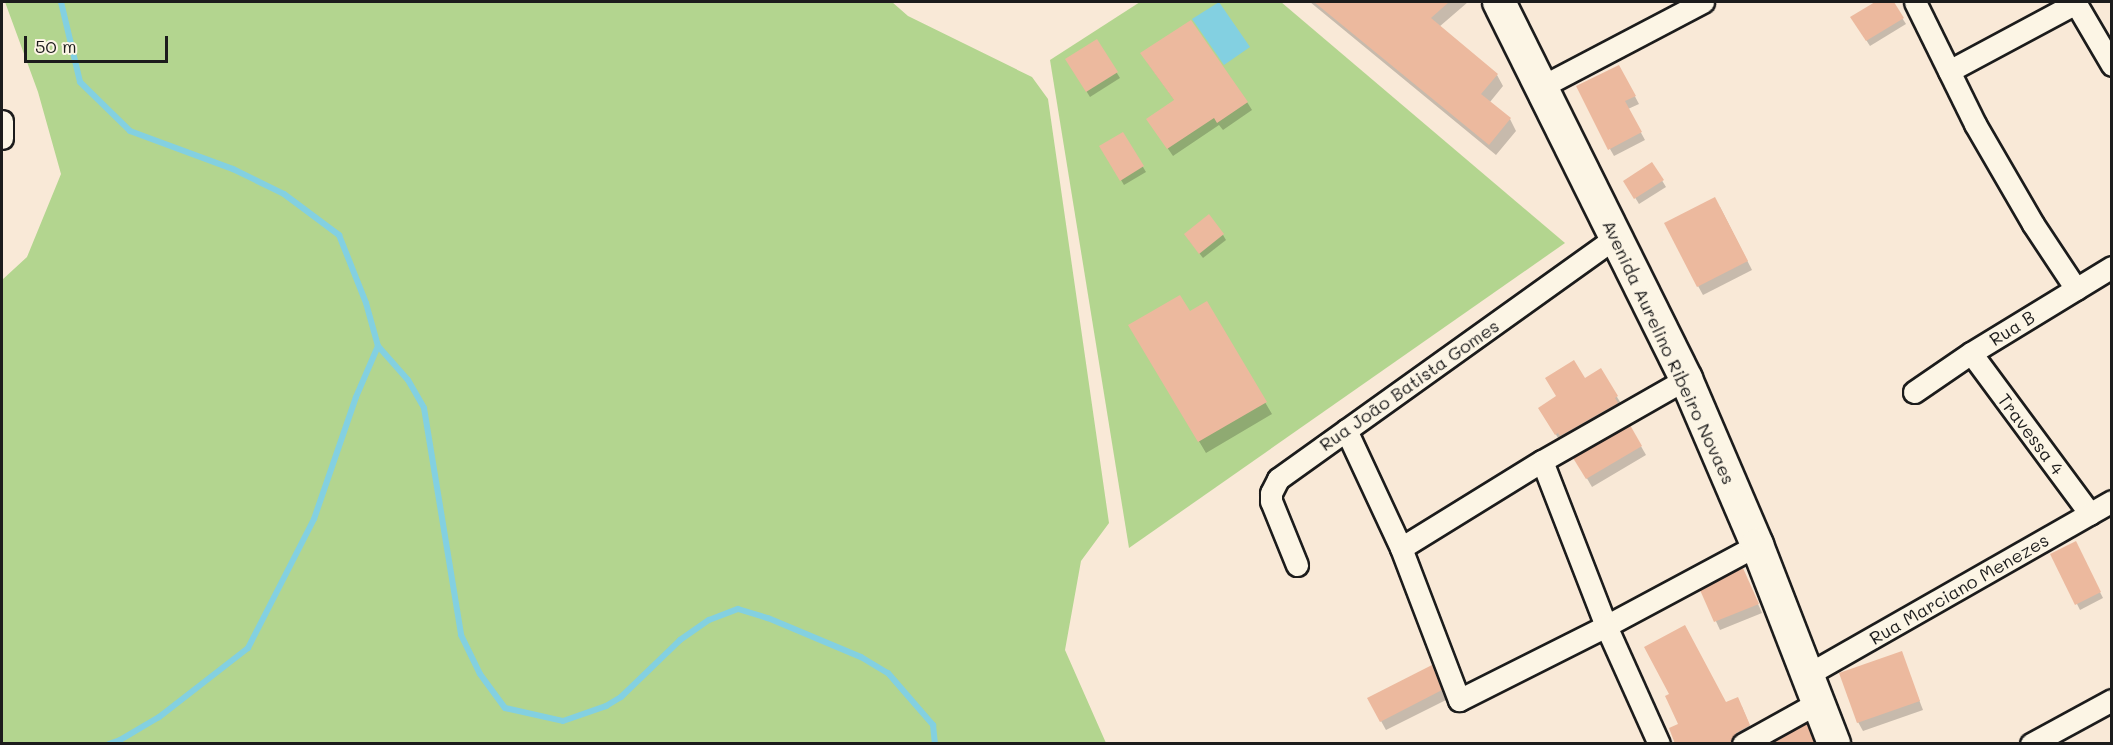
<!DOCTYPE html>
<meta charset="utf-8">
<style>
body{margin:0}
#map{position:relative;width:2113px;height:745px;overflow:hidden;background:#f9e9d7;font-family:Mali,sans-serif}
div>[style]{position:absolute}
.green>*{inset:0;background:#b3d58f}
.water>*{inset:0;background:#83d0e1}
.shadow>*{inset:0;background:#0003}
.stream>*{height:6px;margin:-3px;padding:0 3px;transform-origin:3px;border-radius:3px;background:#83d0e1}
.building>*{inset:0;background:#ecb99e}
.roads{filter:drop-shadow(2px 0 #1c1c1c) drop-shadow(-2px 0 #1c1c1c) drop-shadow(0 2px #1c1c1c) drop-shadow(0 -2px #1c1c1c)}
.street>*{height:21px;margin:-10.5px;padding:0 10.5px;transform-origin:10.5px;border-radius:10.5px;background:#fcf5e5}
.secondary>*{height:32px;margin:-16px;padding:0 16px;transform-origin:16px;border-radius:16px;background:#fcf5e5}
span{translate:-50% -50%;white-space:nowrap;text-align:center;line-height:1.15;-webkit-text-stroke:6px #fcf5e5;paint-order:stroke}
.street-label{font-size:18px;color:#1c1c1c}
.frame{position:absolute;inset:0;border:3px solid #1c1c1c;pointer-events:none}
.scale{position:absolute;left:24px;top:36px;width:144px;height:27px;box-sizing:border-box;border:3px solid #1c1c1c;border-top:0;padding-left:8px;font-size:18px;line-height:21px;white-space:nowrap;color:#1c1c1c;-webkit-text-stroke:4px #fcf5e5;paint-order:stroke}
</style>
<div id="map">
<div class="green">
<i style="clip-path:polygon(5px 2px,892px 2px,908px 16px,1032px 77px,1048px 99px,1109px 523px,1081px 561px,1065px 650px,1106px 743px,2px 743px,2px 280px,27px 257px,61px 174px,38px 92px)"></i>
<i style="clip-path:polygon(1140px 2px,1281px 2px,1565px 243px,1129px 548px,1050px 60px)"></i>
</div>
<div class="water">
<i style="clip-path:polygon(1219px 2px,1250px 47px,1224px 65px,1192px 19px)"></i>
</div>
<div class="shadow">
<i style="clip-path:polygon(1310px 2px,1468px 2px,1439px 27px,1497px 75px,1503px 86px,1490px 102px,1510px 119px,1516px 131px,1496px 155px)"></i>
<i style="clip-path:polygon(1878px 2px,1892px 2px,1906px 24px,1870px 46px,1852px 18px)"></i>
<i style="clip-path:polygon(1097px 41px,1120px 78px,1090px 97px,1067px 60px)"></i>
<i style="clip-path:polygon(1147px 62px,1247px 102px,1252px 110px,1223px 130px,1219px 125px,1173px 156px,1153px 127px,1175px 101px)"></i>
<i style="clip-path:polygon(1623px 74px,1639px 104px,1628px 109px,1645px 140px,1614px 156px,1610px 149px)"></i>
<i style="clip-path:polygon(1123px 134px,1146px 172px,1124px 185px,1101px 147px)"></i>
<i style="clip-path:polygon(1652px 164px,1666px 187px,1639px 204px,1625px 181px)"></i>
<i style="clip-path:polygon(1720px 207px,1752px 270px,1703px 295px,1698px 286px)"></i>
<i style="clip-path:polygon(1223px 235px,1226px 240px,1203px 258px,1189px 240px)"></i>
<i style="clip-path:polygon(1206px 303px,1272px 414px,1206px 453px,1130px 326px,1189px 313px)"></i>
<i style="clip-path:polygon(1600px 370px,1622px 405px,1561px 443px,1540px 408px)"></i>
<i style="clip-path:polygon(1630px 427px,1646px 455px,1592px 487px,1575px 458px)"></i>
<i style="clip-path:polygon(2078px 549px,2103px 598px,2080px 610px,2077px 604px)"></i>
<i style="clip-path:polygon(1743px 570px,1762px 613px,1720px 630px,1702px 591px)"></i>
<i style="clip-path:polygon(1901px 653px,1923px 710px,1863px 731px,1858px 722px)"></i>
<i style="clip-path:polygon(1431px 667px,1446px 700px,1386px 730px,1381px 721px)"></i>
<i style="clip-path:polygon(1726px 704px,1742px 707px,1752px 731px,1724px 744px)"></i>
</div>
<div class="stream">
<i style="left:61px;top:2px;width:82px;rotate:76.6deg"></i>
<i style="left:80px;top:82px;width:70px;rotate:44.4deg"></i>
<i style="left:130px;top:131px;width:110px;rotate:20.3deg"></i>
<i style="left:233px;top:169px;width:57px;rotate:26.1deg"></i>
<i style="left:284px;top:194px;width:69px;rotate:36.7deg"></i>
<i style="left:339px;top:235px;width:73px;rotate:68.3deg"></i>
<i style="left:366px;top:303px;width:45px;rotate:74.4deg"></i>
<i style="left:378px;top:346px;width:56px;rotate:113.3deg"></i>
<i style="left:356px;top:397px;width:129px;rotate:109deg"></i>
<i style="left:314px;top:519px;width:145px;rotate:117.1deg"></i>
<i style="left:248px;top:648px;width:113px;rotate:142.2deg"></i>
<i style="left:159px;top:717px;width:45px;rotate:149.5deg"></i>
<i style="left:120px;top:740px;width:12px;rotate:160deg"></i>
<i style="left:378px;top:346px;width:45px;rotate:48.6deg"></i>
<i style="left:408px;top:380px;width:32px;rotate:60deg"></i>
<i style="left:424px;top:408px;width:230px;rotate:80.7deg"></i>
<i style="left:461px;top:635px;width:43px;rotate:64deg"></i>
<i style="left:480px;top:674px;width:42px;rotate:53.7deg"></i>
<i style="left:505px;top:708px;width:59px;rotate:12.6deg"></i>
<i style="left:563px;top:721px;width:46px;rotate:-19.2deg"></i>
<i style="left:606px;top:706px;width:17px;rotate:-31deg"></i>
<i style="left:621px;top:697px;width:82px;rotate:-44deg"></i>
<i style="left:680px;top:640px;width:35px;rotate:-35deg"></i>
<i style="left:709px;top:620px;width:31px;rotate:-21deg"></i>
<i style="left:738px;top:609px;width:31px;rotate:17deg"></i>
<i style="left:768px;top:618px;width:101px;rotate:22.8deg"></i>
<i style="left:861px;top:657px;width:31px;rotate:31deg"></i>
<i style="left:888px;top:673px;width:69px;rotate:49.1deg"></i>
<i style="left:933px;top:725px;width:19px;rotate:84deg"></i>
</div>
<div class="building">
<i style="clip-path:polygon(1314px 2px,1449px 2px,1431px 18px,1498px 74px,1481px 94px,1511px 118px,1489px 145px)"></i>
<i style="clip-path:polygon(1875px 2px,1894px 2px,1904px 18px,1866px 41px,1850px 17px)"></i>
<i style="clip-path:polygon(1191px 20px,1248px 102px,1217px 123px,1214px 118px,1167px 149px,1146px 119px,1174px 100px,1140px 53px)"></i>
<i style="clip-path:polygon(1097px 39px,1118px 72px,1086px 92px,1065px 59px)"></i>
<i style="clip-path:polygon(1619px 65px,1636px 96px,1625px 101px,1642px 132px,1608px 150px,1576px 86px)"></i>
<i style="clip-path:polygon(1123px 132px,1144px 166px,1120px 181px,1099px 146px)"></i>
<i style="clip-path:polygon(1652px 162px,1664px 180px,1634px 199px,1623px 181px)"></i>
<i style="clip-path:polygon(1715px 197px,1748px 261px,1697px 287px,1664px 223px)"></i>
<i style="clip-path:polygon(1209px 214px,1224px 234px,1199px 254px,1184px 234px)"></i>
<i style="clip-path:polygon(1180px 295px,1190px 311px,1207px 301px,1267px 402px,1198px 442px,1128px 325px)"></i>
<i style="clip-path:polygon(1574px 360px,1585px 378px,1601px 368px,1618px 396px,1615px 398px,1618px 403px,1560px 436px,1558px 433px,1555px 435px,1538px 408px,1556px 396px,1545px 378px)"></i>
<i style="clip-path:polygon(1630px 425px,1642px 446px,1586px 479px,1573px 458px)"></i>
<i style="clip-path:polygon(2076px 541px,2101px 592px,2075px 605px,2050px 554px)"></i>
<i style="clip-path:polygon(1743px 568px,1759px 604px,1714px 622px,1700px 590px)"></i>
<i style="clip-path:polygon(1685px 625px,1726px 702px,1738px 697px,1750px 725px,1736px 733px,1730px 744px,1675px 744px,1669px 728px,1678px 724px,1665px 696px,1669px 694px,1644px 647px)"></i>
<i style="clip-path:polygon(1902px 651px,1920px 701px,1857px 723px,1839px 673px)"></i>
<i style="clip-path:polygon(1432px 665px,1442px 690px,1380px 722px,1367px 698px)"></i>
<i style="clip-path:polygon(1807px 723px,1815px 744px,1770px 744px)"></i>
</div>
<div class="roads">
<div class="street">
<i style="left:1915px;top:2px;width:136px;rotate:63.8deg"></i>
<i style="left:1975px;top:124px;width:116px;rotate:59.9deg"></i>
<i style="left:2033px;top:224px;width:78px;rotate:56.5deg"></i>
<i style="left:2075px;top:2px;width:73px;rotate:59.6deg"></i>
<i style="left:1949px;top:71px;width:144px;rotate:-28.2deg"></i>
<i style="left:1541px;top:87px;width:183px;rotate:-27.7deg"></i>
<i style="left:2px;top:121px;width:17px;rotate:90deg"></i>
<i style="left:1971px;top:353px;width:200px;rotate:53.5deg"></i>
<i style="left:1914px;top:392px;width:69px;rotate:-34.4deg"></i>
<i style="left:1971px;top:353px;width:165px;rotate:-31.4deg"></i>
<i style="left:1346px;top:430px;width:130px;rotate:65deg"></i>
<i style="left:1401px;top:548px;width:163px;rotate:69.1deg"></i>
<i style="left:1459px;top:700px;width:165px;rotate:-26.7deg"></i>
<i style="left:1606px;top:626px;width:171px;rotate:-28.2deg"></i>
<i style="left:1542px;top:461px;width:177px;rotate:68.8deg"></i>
<i style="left:1606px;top:626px;width:129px;rotate:65.8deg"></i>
<i style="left:1401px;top:548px;width:166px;rotate:-31.7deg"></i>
<i style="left:1542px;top:461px;width:166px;rotate:-29.7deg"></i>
<i style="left:1297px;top:565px;width:69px;rotate:-112.1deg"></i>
<i style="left:1271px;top:501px;width:8px;rotate:-90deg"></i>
<i style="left:1271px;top:493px;width:16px;rotate:-63deg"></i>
<i style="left:1278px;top:479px;width:414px;rotate:-35.6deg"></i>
<i style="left:1807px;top:675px;width:351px;rotate:-29.7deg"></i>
<i style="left:1743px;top:744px;width:85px;rotate:-29deg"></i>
<i style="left:2031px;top:744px;width:92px;rotate:-28.5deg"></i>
</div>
<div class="secondary">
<i style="left:1499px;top:2px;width:421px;rotate:63.6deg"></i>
<i style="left:1686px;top:379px;width:181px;rotate:66.8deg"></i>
<i style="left:1757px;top:545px;width:213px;rotate:68.8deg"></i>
</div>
</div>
<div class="street-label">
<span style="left:2012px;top:328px;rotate:-32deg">Rua B</span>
<span style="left:1669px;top:352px;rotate:65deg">Avenida Aurelino Ribeiro Novaes</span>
<span style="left:1409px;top:385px;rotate:-35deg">Rua João Batista Gomes</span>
<span style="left:2031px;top:434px;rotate:53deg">Travessa 4</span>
<span style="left:1959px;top:589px;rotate:-30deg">Rua Marciano Menezes</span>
</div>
<div class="frame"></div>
<div class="scale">50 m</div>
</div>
